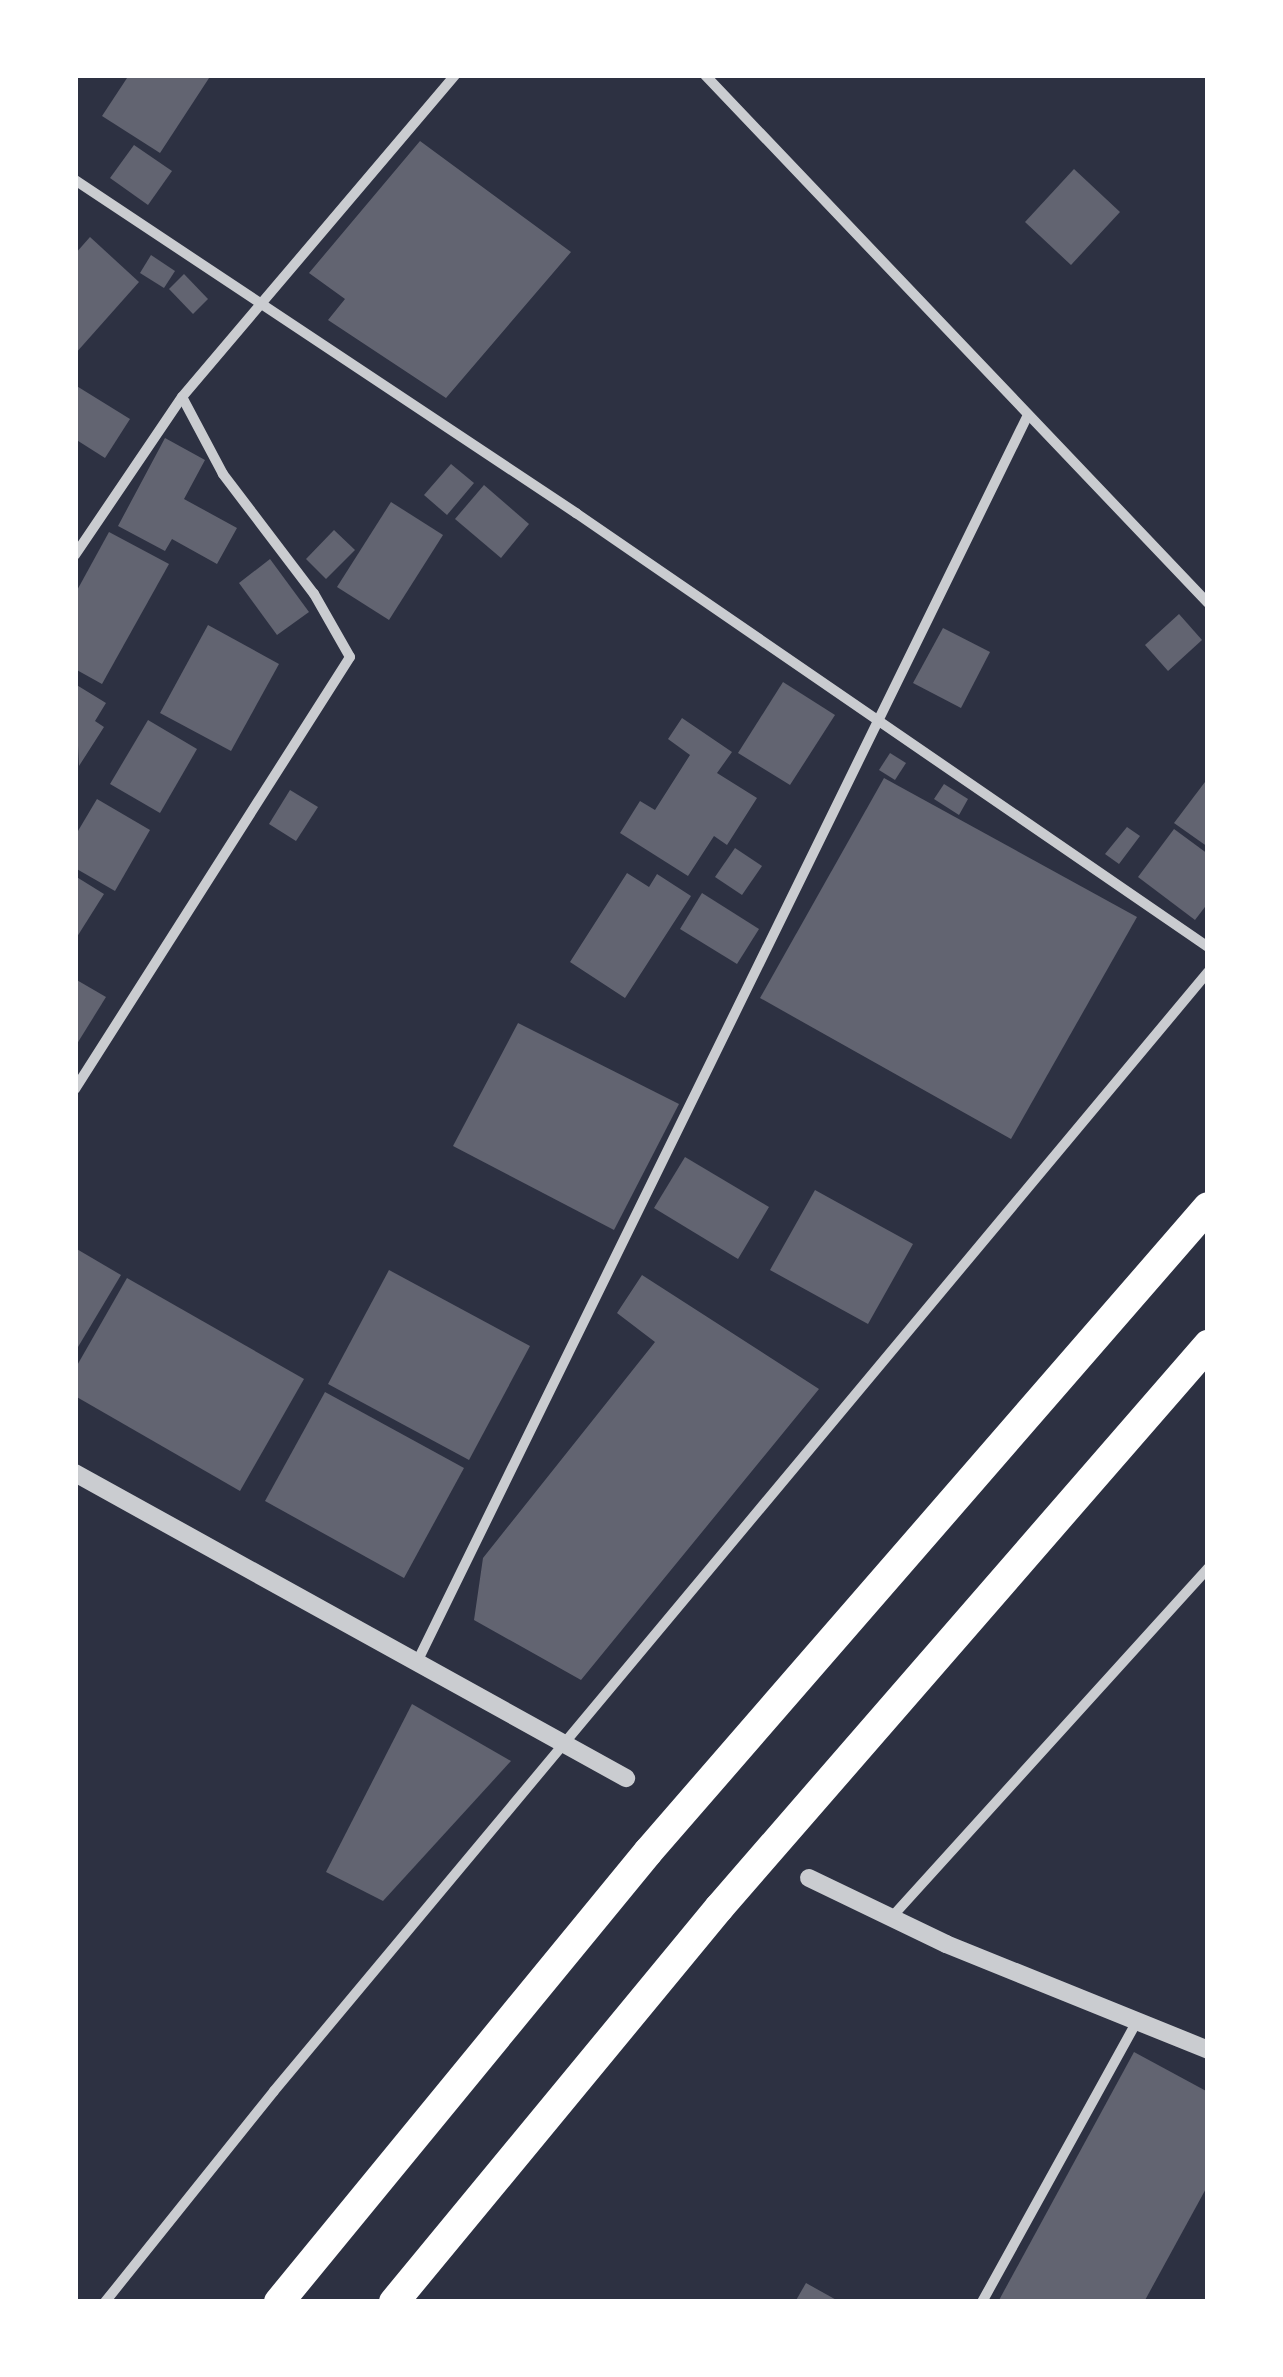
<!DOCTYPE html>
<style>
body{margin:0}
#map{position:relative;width:1283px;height:2377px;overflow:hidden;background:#2d3142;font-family:"Roboto Condensed",sans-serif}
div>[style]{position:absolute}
.building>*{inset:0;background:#626471}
.minor>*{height:10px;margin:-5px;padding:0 5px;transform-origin:5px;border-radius:5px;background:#caccd0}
.tertiary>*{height:18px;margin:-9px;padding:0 9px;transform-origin:9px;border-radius:9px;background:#caccd0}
.motorway>*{height:30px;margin:-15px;padding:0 15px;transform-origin:15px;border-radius:15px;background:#fff}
span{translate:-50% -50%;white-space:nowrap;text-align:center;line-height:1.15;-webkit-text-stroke:10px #fff;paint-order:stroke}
.frame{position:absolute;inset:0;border:78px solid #fff;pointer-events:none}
</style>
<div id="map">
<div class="building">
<i style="clip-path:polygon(129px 75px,211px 75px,160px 153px,102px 116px)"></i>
<i style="clip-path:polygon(420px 141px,571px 252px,446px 398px,328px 320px,345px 299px,309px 273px)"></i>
<i style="clip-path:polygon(134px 145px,172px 171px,148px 205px,110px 178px)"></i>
<i style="clip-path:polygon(1074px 169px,1120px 212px,1071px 265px,1025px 222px)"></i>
<i style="clip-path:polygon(90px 237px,139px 282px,75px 354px,75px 254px)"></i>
<i style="clip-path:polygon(151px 255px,175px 271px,164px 288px,140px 273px)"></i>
<i style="clip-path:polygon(184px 274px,208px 299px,193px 314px,169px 289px)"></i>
<i style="clip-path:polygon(75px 385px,130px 419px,105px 458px,75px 439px)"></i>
<i style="clip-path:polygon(165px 438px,205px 460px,184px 499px,237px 528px,217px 564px,172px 539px,165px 551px,118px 526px)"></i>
<i style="clip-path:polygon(451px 464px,474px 483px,447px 515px,424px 495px)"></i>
<i style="clip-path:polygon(484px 485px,529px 524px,501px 558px,455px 519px)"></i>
<i style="clip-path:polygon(391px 502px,443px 535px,389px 620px,337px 587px)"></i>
<i style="clip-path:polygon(334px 530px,355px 550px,326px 579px,306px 559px)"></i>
<i style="clip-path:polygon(109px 532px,169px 564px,102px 684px,75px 669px,75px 594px)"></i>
<i style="clip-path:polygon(270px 559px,309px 612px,277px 635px,239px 583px)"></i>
<i style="clip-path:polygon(1179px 614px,1202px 640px,1168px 671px,1145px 645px)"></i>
<i style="clip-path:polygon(208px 625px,279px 664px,231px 751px,160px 713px)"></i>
<i style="clip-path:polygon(943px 628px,990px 652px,961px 708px,913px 683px)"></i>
<i style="clip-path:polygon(783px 682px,835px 715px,790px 785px,738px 753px)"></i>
<i style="clip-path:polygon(75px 684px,106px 703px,95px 721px,104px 727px,79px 766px)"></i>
<i style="clip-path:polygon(682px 718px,732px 752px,717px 773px,757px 798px,727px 845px,714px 836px,688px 876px,620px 833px,640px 801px,655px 810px,690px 755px,668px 739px)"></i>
<i style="clip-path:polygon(148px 720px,197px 749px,160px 813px,110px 784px)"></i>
<i style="clip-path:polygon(890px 753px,906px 763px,895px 780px,879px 770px)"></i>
<i style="clip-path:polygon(884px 778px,1137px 917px,1011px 1139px,760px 998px)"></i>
<i style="clip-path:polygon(1208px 778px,1208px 847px,1174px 823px)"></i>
<i style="clip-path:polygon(944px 784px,968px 799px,959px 815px,934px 799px)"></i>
<i style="clip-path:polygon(290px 790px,318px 807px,296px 841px,269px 824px)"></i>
<i style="clip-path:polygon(97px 799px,150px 830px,115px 891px,75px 868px,75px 836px)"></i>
<i style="clip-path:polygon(1127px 827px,1140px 836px,1119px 864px,1105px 854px)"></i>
<i style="clip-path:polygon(1174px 829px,1208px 854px,1208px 903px,1195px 920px,1138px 877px)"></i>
<i style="clip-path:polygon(735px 848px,762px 866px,742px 895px,715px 877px)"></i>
<i style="clip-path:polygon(627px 873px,649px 887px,657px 874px,691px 896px,625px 998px,570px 962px)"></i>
<i style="clip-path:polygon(75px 876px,104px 894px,75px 940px)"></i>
<i style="clip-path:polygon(702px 893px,759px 929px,737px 964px,680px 929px)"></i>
<i style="clip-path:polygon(75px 979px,106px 997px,75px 1047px)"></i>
<i style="clip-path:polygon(518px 1023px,679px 1104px,614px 1230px,453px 1146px)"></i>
<i style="clip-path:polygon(685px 1157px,769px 1207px,738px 1259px,654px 1208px)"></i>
<i style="clip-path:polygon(815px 1190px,913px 1244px,868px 1324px,770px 1270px)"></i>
<i style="clip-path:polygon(75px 1248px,121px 1275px,75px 1352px)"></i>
<i style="clip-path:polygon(389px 1270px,530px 1346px,469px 1460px,328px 1384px)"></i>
<i style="clip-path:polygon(642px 1275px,819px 1389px,581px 1680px,474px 1620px,483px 1558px,655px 1342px,617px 1313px)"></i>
<i style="clip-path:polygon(127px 1278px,304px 1379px,240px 1491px,75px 1396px,75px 1369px)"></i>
<i style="clip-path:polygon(325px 1392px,464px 1468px,404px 1578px,265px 1501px)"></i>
<i style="clip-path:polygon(412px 1704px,511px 1761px,383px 1901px,326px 1872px)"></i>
<i style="clip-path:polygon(1134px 2052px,1208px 2092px,1208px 2185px,1144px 2302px,998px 2302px)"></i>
<i style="clip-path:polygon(806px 2283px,840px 2302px,795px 2302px)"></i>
</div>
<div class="minor">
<i style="left:705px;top:75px;width:729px;rotate:46.39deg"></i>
<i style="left:75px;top:180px;width:602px;rotate:33.61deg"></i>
<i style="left:576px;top:513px;width:767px;rotate:34.48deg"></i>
<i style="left:75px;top:555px;width:191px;rotate:-55.9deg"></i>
<i style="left:182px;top:397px;width:422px;rotate:-49.7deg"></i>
<i style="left:75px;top:1089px;width:512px;rotate:-57.52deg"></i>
<i style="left:350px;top:657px;width:73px;rotate:-119.7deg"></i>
<i style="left:314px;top:594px;width:151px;rotate:-127.2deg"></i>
<i style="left:223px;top:474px;width:87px;rotate:-118deg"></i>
<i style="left:417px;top:1662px;width:1389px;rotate:-63.9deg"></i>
<i style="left:890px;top:1919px;width:474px;rotate:-47.8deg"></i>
<i style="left:105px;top:2302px;width:270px;rotate:-51.3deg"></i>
<i style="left:274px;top:2091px;width:1458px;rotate:-50.15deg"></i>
<i style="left:982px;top:2302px;width:321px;rotate:-61.1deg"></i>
</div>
<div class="tertiary">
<i style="left:75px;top:1473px;width:630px;rotate:28.97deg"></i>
<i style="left:809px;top:1878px;width:152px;rotate:25.7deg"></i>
<i style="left:946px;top:1944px;width:283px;rotate:22deg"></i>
</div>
<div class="motorway">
<i style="left:279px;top:2302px;width:582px;rotate:-50.65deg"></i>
<i style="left:648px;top:1852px;width:854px;rotate:-49.03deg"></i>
<i style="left:394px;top:2302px;width:511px;rotate:-50.48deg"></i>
<i style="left:719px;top:1908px;width:746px;rotate:-49.02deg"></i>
</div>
<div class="frame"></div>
</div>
